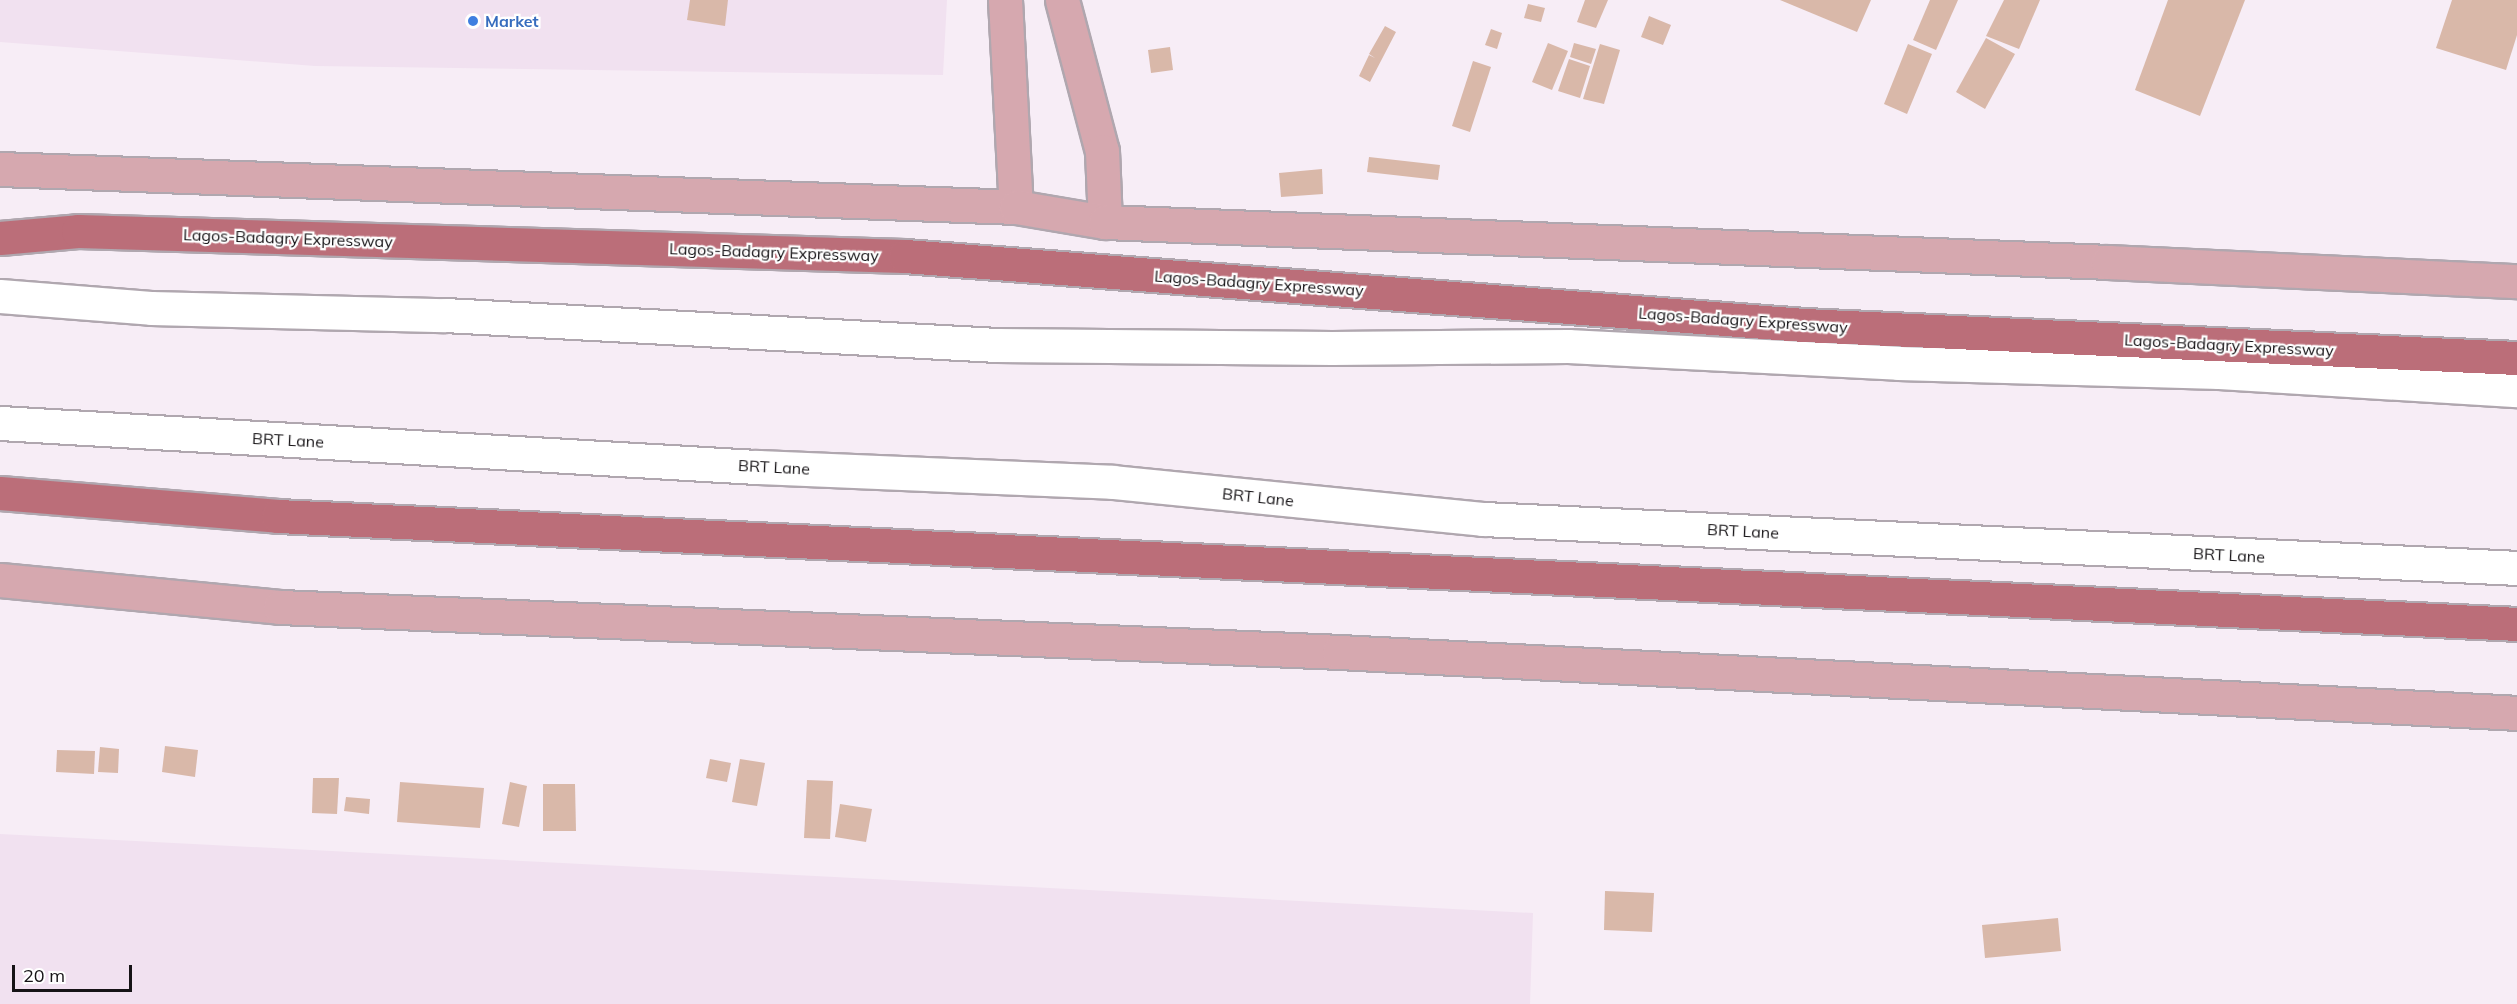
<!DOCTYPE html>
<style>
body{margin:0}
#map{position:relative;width:2517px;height:1004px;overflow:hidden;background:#f7edf6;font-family:Mulish,sans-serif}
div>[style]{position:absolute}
.built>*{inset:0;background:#f1e1f0}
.building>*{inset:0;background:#d9b8a9}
.roads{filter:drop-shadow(2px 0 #b0a7af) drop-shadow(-2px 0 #b0a7af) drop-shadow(0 2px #b0a7af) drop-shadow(0 -2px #b0a7af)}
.minor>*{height:33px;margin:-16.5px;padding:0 16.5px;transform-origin:16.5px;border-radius:16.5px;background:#fff}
.major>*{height:33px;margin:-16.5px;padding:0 16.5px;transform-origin:16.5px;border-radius:16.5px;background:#d6a8af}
.highway>*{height:33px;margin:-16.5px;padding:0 16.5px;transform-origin:16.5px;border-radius:16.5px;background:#bb6e79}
.dots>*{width:16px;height:16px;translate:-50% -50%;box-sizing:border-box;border:3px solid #fff;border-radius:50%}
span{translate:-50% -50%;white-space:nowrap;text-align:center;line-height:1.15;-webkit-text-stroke:4.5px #fff;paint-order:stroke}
.shop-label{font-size:16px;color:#366cbe;font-weight:700}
.left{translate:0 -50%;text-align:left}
.street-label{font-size:16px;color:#161316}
.scale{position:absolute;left:12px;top:965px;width:120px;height:27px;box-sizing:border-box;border:3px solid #161316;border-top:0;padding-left:8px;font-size:18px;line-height:21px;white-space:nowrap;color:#161316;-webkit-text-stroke:4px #fff;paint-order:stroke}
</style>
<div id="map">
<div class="built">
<i style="clip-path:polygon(0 0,947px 0,943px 75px,315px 66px,0 42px)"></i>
<i style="clip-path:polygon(0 834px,1533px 913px,1530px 1004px,0 1004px)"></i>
</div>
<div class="building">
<i style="clip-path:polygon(690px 0,728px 0,725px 26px,687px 20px)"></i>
<i style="clip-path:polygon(1585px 0,1608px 0,1596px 28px,1577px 22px)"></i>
<i style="clip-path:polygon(1780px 0,1871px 0,1857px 32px)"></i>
<i style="clip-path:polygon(1930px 0,1958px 0,1936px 50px,1913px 40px)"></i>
<i style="clip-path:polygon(2004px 0,2040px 0,2019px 49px,1986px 36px)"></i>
<i style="clip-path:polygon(2168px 0,2245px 0,2200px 116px,2135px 90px)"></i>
<i style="clip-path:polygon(2452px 0,2517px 0,2517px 35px,2506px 70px,2436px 48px)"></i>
<i style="clip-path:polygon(1528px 4px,1545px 8px,1541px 22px,1524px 18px)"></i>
<i style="clip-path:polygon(1649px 16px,1671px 25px,1663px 45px,1641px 37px)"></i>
<i style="clip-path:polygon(1385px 26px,1396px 32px,1370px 82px,1359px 76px,1369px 55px,1375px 58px,1369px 54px)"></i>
<i style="clip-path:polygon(1491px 29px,1502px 33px,1497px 49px,1485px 45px)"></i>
<i style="clip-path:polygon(1986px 38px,2015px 54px,1985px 109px,1956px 92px)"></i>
<i style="clip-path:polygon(1548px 43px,1568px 51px,1552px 90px,1532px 82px)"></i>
<i style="clip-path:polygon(1574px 43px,1596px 49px,1591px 64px,1570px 57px)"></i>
<i style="clip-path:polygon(1600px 44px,1620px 50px,1604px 104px,1583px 99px)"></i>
<i style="clip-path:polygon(1908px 44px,1932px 54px,1907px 114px,1884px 104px)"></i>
<i style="clip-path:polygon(1170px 47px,1173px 70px,1151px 73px,1148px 50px)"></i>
<i style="clip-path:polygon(1569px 59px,1590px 66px,1580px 98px,1558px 91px)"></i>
<i style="clip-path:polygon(1473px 61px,1491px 67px,1470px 132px,1452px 126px)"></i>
<i style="clip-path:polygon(1369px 157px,1440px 165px,1438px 180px,1367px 172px)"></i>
<i style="clip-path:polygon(1322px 169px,1323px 194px,1281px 197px,1279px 173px)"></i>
<i style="clip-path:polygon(165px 746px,198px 750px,195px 777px,162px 772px)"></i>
<i style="clip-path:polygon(100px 747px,119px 749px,118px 773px,98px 772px)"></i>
<i style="clip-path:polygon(57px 750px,95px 751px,94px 774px,56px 772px)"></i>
<i style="clip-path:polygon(710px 759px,731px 763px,727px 782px,706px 778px)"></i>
<i style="clip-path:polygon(740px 759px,765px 763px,757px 806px,732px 802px)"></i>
<i style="clip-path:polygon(313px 778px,339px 778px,337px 814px,312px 813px)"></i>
<i style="clip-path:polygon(807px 780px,833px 781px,830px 839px,804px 838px)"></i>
<i style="clip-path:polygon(400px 782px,484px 788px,480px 828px,397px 822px)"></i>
<i style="clip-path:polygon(510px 782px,527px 786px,519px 827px,502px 824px)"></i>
<i style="clip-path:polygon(543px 784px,575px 784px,576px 831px,543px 831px)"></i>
<i style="clip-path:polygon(346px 797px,370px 799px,369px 814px,344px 811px)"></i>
<i style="clip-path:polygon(840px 804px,872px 809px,866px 842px,835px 837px)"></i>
<i style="clip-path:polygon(1605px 891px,1654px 893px,1652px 932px,1604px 930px)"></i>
<i style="clip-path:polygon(2058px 918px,2061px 951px,1985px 958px,1982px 925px)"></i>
</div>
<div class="roads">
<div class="minor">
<i style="left:0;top:296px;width:151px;rotate:4.5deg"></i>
<i style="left:151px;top:308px;width:294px;rotate:1.4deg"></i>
<i style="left:445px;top:315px;width:553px;rotate:3.11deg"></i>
<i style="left:997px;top:345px;width:335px;rotate:0.5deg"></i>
<i style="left:1332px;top:348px;width:236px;rotate:-0.5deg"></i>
<i style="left:1568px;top:346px;width:330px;rotate:2.9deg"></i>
<i style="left:1898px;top:363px;width:321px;rotate:1.6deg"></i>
<i style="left:2219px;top:372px;width:299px;rotate:3.5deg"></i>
<i style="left:0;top:423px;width:758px;rotate:3.33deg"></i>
<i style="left:757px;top:467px;width:356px;rotate:2.4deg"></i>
<i style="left:1113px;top:482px;width:372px;rotate:5.7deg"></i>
<i style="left:1483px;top:519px;width:1035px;rotate:2.71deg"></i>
</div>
<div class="major">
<i style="left:1005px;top:0;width:207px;rotate:87deg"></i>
<i style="left:1062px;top:0;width:156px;rotate:75.2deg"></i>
<i style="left:1102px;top:151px;width:71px;rotate:87.6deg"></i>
<i style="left:0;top:169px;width:1017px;rotate:2.14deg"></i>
<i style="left:1016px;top:207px;width:90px;rotate:9.6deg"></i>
<i style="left:1105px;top:222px;width:1004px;rotate:2.28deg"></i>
<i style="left:2108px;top:262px;width:409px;rotate:2.7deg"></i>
<i style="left:0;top:580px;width:281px;rotate:5.5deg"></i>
<i style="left:280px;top:607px;width:1060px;rotate:2.43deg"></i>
<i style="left:1339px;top:652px;width:1180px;rotate:2.96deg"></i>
</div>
<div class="highway">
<i style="left:0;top:238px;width:78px;rotate:-5.1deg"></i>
<i style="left:78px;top:231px;width:827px;rotate:1.73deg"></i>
<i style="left:905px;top:256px;width:902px;rotate:4.39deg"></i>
<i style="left:1804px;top:325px;width:714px;rotate:2.65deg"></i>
<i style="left:0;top:493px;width:279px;rotate:4.7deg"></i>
<i style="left:278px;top:516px;width:2242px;rotate:2.76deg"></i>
</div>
</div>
<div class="dots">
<i style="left:473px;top:21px;background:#3f7fe0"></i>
</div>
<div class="shop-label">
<span class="left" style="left:485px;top:21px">Market</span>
</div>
<div class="street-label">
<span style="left:288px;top:238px;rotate:2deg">Lagos-Badagry Expressway</span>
<span style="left:774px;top:252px;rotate:2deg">Lagos-Badagry Expressway</span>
<span style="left:1259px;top:283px;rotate:4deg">Lagos-Badagry Expressway</span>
<span style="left:1743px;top:320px;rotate:4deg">Lagos-Badagry Expressway</span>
<span style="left:2229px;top:345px;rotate:3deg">Lagos-Badagry Expressway</span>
<span style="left:288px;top:440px;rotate:3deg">BRT Lane</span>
<span style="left:774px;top:467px;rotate:3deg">BRT Lane</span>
<span style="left:1258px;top:497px;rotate:6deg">BRT Lane</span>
<span style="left:1743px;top:531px;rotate:3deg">BRT Lane</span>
<span style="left:2229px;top:555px;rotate:3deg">BRT Lane</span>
</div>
<div class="scale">20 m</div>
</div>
